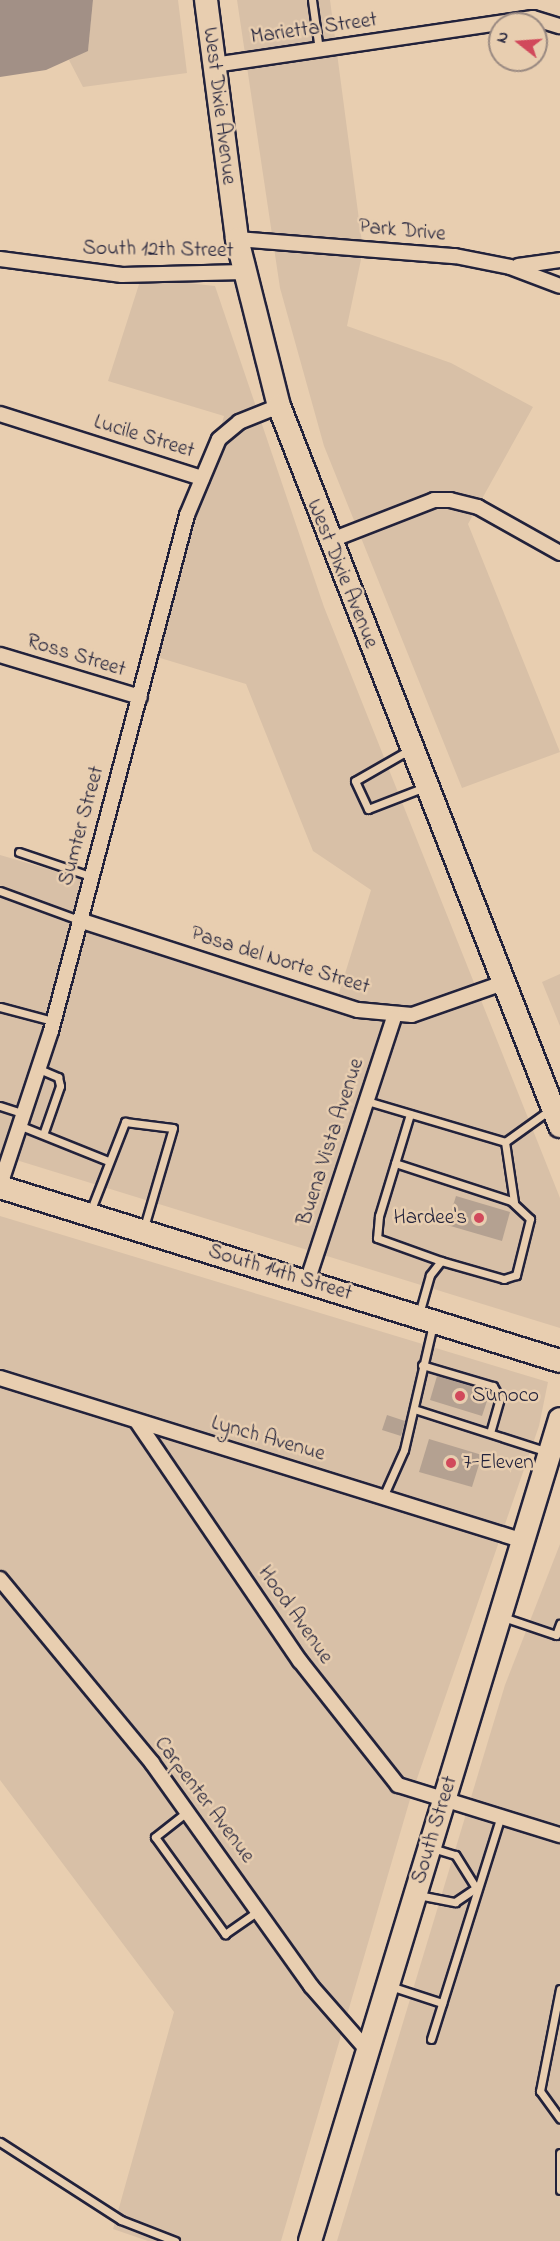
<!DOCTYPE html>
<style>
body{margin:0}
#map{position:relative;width:560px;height:2241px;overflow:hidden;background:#e8ceb0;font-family:"Indie Flower",sans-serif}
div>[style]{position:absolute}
.built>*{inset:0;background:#d8c0a7}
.water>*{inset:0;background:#a29086}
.building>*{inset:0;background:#b4a191}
.roads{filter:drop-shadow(2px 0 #22223b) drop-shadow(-2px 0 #22223b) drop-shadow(0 2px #22223b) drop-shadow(0 -2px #22223b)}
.service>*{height:7px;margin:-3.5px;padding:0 3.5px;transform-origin:3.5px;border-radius:3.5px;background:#e8ceb0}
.minor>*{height:14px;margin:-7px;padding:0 7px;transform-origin:7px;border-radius:7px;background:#e8ceb0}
.primary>*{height:22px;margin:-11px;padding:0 11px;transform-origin:11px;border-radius:11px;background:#e8ceb0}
.trunk>*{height:22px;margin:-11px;padding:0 11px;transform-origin:11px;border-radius:11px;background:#e8ceb0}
.dots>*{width:16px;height:16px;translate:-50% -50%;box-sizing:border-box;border:3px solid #e8ceb0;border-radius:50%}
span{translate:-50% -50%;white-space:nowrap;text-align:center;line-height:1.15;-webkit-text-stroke:5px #e8ceb0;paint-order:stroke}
.street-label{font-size:21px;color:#22223b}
.poi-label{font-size:21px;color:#22223b}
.right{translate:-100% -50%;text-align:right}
.left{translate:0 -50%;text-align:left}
.north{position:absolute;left:488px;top:12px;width:60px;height:60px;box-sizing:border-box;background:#e8ceb0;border:2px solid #998981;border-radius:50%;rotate:287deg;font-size:16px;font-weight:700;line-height:24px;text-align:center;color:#22223b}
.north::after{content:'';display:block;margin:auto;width:21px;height:27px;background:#d1495b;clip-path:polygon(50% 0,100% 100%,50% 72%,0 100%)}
</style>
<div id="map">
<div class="built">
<i style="clip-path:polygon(93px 0,178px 0,187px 73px,83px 87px,69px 60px,88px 50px)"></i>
<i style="clip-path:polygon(237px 0,330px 0,363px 250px,347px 326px,451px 363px,533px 407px,468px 524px,560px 752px,462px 788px,324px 446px,280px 288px)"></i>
<i style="clip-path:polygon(141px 278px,215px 286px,324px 607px,560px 1198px,560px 1328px,0 1155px,0 855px,86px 880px,75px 918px,339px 993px,371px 890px,313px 851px,246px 684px,157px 657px,224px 416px,108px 381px)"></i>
<i style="clip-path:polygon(560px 974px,560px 1026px,542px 982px)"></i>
<i style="clip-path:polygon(0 1216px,548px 1382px,539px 1426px,411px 1796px,281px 2241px,148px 2241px,113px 2229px,174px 2012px,0 1780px)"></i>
<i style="clip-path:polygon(560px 1544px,560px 2241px,337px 2241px,505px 1685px)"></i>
</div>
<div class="water">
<i style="clip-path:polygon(0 0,93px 0,88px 51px,46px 70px,0 77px)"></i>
</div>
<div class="building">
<i style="clip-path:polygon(456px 1196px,510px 1212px,502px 1241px,447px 1225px)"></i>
<i style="clip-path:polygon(437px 1376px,490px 1392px,482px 1416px,430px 1400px)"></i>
<i style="clip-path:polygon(387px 1415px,405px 1421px,401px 1436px,382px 1430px)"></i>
<i style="clip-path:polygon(429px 1439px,482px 1455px,472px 1487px,419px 1472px)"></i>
</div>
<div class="roads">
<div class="service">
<i style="left:312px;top:0;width:50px;rotate:82deg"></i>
<i style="left:409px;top:750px;width:62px;rotate:150.1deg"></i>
<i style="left:355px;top:781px;width:31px;rotate:65deg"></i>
<i style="left:368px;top:809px;width:61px;rotate:-21.1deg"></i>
<i style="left:19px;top:852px;width:75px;rotate:18.7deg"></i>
<i style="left:0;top:891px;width:84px;rotate:20.2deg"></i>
<i style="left:0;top:1007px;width:55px;rotate:14.8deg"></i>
<i style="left:39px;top:1069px;width:21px;rotate:23deg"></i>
<i style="left:58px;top:1077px;width:9px;rotate:77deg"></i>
<i style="left:60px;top:1086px;width:49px;rotate:109.2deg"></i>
<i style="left:367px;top:1101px;width:144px;rotate:16.5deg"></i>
<i style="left:0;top:1106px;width:26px;rotate:18deg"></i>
<i style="left:410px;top:1114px;width:107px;rotate:106.9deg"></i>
<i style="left:379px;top:1216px;width:22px;rotate:95deg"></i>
<i style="left:377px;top:1238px;width:68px;rotate:19.8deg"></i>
<i style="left:21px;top:1126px;width:94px;rotate:21.9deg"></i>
<i style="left:395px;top:1163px;width:122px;rotate:18.1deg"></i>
<i style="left:511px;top:1201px;width:26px;rotate:43deg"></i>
<i style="left:530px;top:1219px;width:58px;rotate:104deg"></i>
<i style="left:516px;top:1275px;width:13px;rotate:162deg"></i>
<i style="left:504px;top:1279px;width:66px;rotate:-164.1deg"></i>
<i style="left:441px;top:1261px;width:18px;rotate:128deg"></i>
<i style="left:430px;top:1275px;width:41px;rotate:105.8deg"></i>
<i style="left:514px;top:1202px;width:61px;rotate:-98.5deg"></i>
<i style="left:505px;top:1142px;width:57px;rotate:-35.7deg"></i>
<i style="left:90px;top:1212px;width:97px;rotate:-68.7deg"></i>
<i style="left:125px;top:1122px;width:48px;rotate:7.1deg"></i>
<i style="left:173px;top:1128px;width:103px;rotate:106.3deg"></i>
<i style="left:422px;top:1365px;width:74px;rotate:16.5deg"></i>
<i style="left:493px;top:1386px;width:14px;rotate:60deg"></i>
<i style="left:500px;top:1398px;width:36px;rotate:106deg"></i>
<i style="left:414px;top:1409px;width:141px;rotate:17.8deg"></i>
<i style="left:383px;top:1497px;width:51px;rotate:-65.9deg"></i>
<i style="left:404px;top:1450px;width:129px;rotate:-77deg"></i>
<i style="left:503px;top:1617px;width:56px;rotate:18.8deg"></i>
<i style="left:556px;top:1635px;width:12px;rotate:-70deg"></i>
<i style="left:188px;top:1811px;width:42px;rotate:141.8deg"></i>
<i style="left:155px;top:1837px;width:120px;rotate:54.2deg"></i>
<i style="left:225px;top:1934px;width:40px;rotate:-34.9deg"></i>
<i style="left:418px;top:1895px;width:38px;rotate:11deg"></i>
<i style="left:455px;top:1902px;width:25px;rotate:-34deg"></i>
<i style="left:476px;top:1888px;width:39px;rotate:-122deg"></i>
<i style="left:455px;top:1855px;width:24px;rotate:-163deg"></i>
<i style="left:390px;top:1986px;width:55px;rotate:18.1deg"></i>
<i style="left:560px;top:1989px;width:104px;rotate:101.1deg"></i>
<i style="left:540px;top:2091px;width:34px;rotate:54deg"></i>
<i style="left:431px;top:2039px;width:231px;rotate:-72.6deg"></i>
<i style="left:0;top:2142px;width:144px;rotate:32.8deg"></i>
<i style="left:121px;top:2220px;width:58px;rotate:21.3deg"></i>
<i style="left:560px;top:2153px;width:37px;rotate:90deg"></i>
</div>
<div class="minor">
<i style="left:214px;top:65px;width:322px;rotate:-8.4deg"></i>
<i style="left:533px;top:18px;width:28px;rotate:17deg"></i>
<i style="left:237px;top:239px;width:219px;rotate:4.5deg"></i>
<i style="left:455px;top:256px;width:56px;rotate:11.3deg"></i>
<i style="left:510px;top:267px;width:53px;rotate:20.8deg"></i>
<i style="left:0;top:259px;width:123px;rotate:7.5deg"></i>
<i style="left:122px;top:275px;width:122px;rotate:-1.4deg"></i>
<i style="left:518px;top:266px;width:42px;rotate:-8.1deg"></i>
<i style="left:0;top:414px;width:212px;rotate:17.6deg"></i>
<i style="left:329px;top:541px;width:113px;rotate:-21.3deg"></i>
<i style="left:434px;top:500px;width:16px"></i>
<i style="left:450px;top:500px;width:29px;rotate:14deg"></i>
<i style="left:478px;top:507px;width:94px;rotate:29.3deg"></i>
<i style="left:0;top:655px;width:146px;rotate:16.7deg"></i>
<i style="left:79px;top:920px;width:293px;rotate:17.9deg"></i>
<i style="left:358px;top:1010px;width:54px;rotate:5.3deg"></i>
<i style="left:412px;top:1015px;width:96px;rotate:-19.4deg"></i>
<i style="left:0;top:1185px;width:162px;rotate:-71.7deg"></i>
<i style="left:51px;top:1031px;width:534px;rotate:-75.23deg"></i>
<i style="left:187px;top:515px;width:82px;rotate:-67.2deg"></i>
<i style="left:219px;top:439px;width:26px;rotate:-40deg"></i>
<i style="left:239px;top:422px;width:43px;rotate:-21.8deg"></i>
<i style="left:307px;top:1282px;width:281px;rotate:-71.8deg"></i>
<i style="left:0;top:1378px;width:549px;rotate:17.28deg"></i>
<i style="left:138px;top:1423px;width:288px;rotate:55.8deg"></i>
<i style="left:300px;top:1661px;width:158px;rotate:51.7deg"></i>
<i style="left:398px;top:1785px;width:170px;rotate:17.2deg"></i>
<i style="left:0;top:1579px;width:239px;rotate:50.4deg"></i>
<i style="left:152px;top:1763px;width:274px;rotate:54.5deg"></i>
<i style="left:311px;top:1986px;width:86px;rotate:48.8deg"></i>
</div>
<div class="primary">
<i style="left:206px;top:0;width:241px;rotate:82.6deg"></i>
<i style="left:237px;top:239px;width:172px;rotate:75.9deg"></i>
<i style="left:279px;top:406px;width:773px;rotate:68.68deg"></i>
<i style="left:310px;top:2241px;width:859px;rotate:-73.08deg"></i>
</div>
<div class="trunk">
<i style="left:0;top:1187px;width:586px;rotate:17.26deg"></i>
</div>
</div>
<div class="dots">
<i style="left:479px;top:1218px;background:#d1495b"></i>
<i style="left:460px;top:1396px;background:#d1495b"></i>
<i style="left:451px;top:1463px;background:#d1495b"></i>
</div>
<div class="street-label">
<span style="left:314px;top:29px;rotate:-8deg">Marietta Street</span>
<span style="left:219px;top:106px;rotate:83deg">West Dixie Avenue</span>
<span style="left:402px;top:231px;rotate:5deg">Park Drive</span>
<span style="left:158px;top:250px;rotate:1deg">South 12th Street</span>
<span style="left:144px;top:437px;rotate:17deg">Lucile Street</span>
<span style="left:342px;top:574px;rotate:68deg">West Dixie Avenue</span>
<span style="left:76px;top:656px;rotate:17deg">Ross Street</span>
<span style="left:82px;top:826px;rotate:-75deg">Sumter Street</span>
<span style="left:280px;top:961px;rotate:17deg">Pasa del Norte Street</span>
<span style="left:331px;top:1142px;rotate:-72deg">Buena Vista Avenue</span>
<span style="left:280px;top:1273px;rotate:17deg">South 14th Street</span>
<span style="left:268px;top:1439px;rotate:16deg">Lynch Avenue</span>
<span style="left:295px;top:1615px;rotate:55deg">Hood Avenue</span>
<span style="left:204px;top:1800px;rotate:53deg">Carpenter Avenue</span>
<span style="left:435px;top:1830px;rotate:-73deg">South Street</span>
</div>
<div class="poi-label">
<span class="right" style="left:467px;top:1218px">Hardee's</span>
<span class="left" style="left:472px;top:1396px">Sunoco</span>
<span class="left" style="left:463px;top:1463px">7-Eleven</span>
</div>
<div class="north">N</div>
</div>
